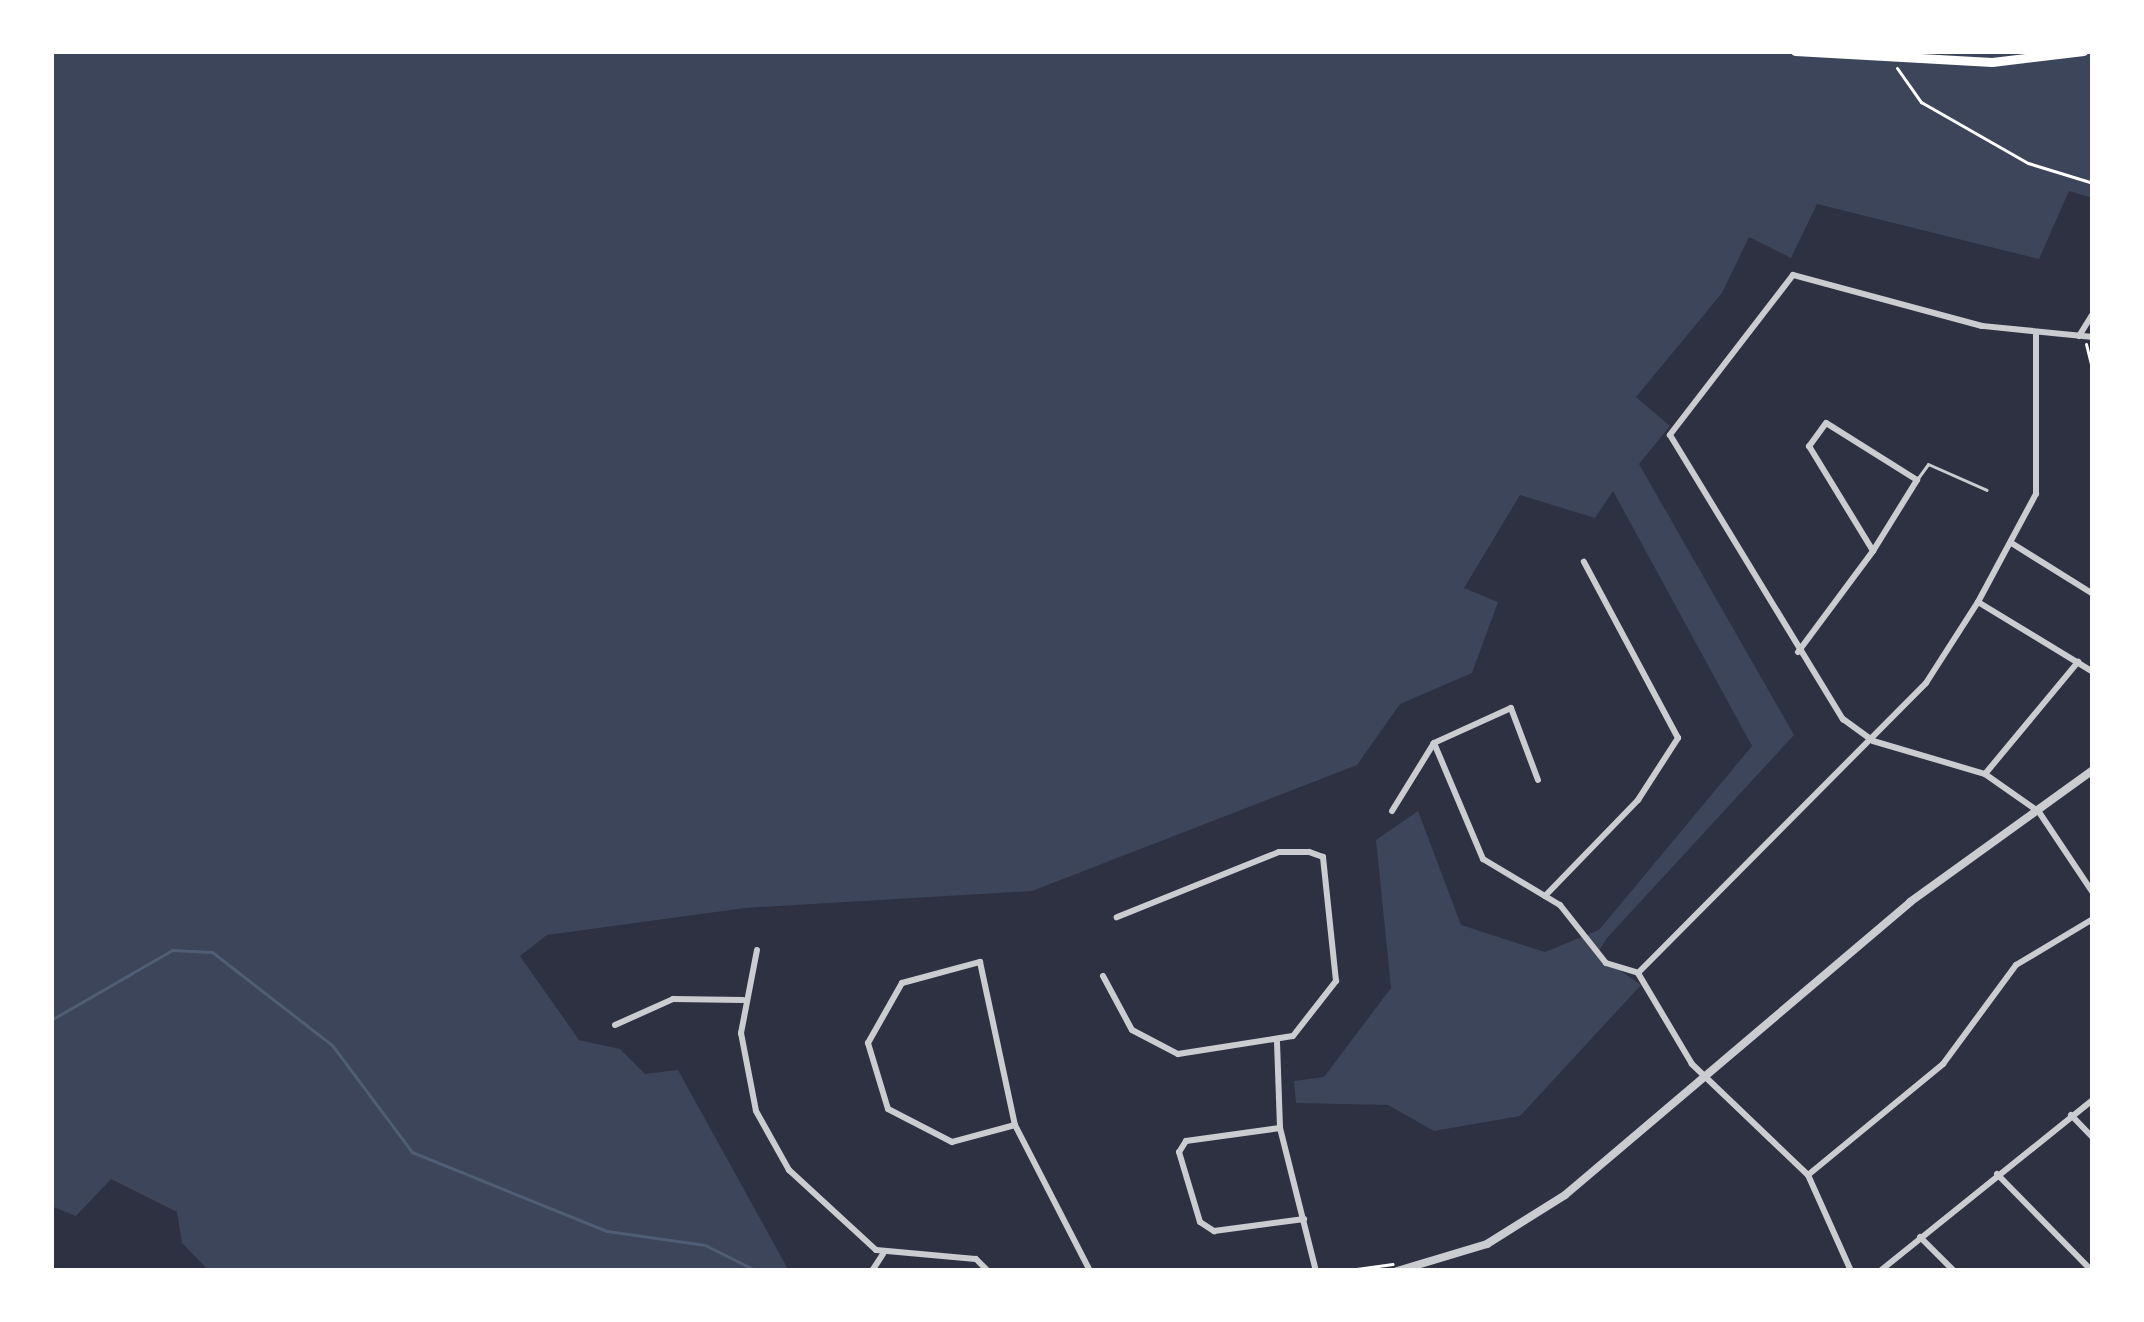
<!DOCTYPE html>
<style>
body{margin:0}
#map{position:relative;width:2144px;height:1322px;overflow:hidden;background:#2d3142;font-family:"Fira Sans Condensed",sans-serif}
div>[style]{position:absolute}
.green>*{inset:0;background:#3c4559}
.stream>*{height:3px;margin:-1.5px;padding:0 1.5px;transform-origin:1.5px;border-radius:1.5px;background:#4f5d75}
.path>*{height:3px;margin:-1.5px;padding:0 1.5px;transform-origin:1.5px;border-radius:1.5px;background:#fff}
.service>*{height:3px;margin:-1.5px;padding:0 1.5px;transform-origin:1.5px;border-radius:1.5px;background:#caccd0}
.minor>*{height:6px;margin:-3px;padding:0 3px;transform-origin:3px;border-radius:3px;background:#caccd0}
.tertiary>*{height:8px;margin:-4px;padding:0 4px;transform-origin:4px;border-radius:4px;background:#caccd0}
.primary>*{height:9px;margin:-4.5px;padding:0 4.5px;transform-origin:4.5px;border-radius:4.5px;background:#fff}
span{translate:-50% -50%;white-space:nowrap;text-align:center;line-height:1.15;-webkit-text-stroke:9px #fff;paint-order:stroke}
.frame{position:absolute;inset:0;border:54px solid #fff;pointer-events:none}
</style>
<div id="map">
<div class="green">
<i style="clip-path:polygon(51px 51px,2093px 51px,2093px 198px,2069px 191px,2039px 259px,1817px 204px,1791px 258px,1749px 237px,1722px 293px,1636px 397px,1670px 426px,1639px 464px,1794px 735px,1607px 938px,1597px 954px,1641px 985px,1520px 1116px,1434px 1131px,1388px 1105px,1296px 1103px,1294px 1081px,1324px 1077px,1391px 988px,1376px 840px,1418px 811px,1461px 925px,1545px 952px,1599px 930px,1752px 746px,1613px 491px,1595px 518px,1520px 495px,1464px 588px,1498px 602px,1472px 673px,1400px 704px,1357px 765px,1032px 891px,745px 908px,547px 935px,520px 956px,579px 1040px,620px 1049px,645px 1074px,678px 1070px,789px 1271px,209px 1271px,182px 1243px,177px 1212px,111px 1179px,76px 1216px,51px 1206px)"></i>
</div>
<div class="stream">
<i style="left:51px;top:1020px;width:140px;rotate:-30deg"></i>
<i style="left:172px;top:950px;width:40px;rotate:2.9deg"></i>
<i style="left:212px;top:952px;width:152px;rotate:37.8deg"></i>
<i style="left:332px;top:1045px;width:134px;rotate:53.2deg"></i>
<i style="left:412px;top:1152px;width:210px;rotate:22.1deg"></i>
<i style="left:607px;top:1231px;width:99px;rotate:8.1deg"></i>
<i style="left:705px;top:1245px;width:58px;rotate:26.6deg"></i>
</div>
<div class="path">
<i style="left:1897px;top:68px;width:42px;rotate:54.8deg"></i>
<i style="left:1921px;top:102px;width:123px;rotate:29.7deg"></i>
<i style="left:2028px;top:163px;width:68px;rotate:17.1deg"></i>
<i style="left:2086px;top:344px;width:29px;rotate:76deg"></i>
<i style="left:1342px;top:1271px;width:51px;rotate:-7.8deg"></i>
</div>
<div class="service">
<i style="left:1918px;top:478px;width:17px;rotate:-54deg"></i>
<i style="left:1928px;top:464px;width:64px;rotate:23.8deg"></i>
</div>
<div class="minor">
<i style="left:2079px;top:336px;width:26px;rotate:-58deg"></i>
<i style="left:2093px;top:337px;width:112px;rotate:-174.3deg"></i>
<i style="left:1982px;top:326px;width:196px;rotate:-164.9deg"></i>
<i style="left:1793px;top:275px;width:202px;rotate:127.6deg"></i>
<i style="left:1670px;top:435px;width:333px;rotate:58.7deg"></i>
<i style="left:1843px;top:719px;width:37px;rotate:36deg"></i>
<i style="left:1873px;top:741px;width:117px;rotate:16.4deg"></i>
<i style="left:1985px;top:774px;width:66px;rotate:35.1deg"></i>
<i style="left:2039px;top:812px;width:97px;rotate:56.3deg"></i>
<i style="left:2013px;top:544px;width:94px;rotate:32deg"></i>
<i style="left:1978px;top:602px;width:135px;rotate:31.3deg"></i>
<i style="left:1798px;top:652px;width:126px;rotate:-53.4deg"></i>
<i style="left:1873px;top:551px;width:84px;rotate:-58.2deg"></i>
<i style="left:1917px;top:480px;width:107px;rotate:-147.9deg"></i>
<i style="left:1826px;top:423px;width:29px;rotate:126deg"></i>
<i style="left:1809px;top:446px;width:123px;rotate:58.6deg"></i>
<i style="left:1985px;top:774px;width:146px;rotate:-50.3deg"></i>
<i style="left:1538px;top:780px;width:77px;rotate:-110.6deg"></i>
<i style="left:1511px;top:708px;width:85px;rotate:155.6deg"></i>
<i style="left:1434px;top:743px;width:126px;rotate:67.1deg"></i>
<i style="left:1483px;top:859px;width:90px;rotate:30.9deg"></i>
<i style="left:1560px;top:905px;width:74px;rotate:51.6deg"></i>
<i style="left:1606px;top:963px;width:34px;rotate:17deg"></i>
<i style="left:1392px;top:811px;width:80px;rotate:-58.3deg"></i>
<i style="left:1545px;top:896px;width:134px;rotate:-45.9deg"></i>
<i style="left:1638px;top:800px;width:74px;rotate:-57.2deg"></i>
<i style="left:1678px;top:738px;width:200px;rotate:-118.1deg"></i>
<i style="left:757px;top:950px;width:85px;rotate:100.9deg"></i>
<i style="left:741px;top:1033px;width:79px;rotate:79.1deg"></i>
<i style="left:756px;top:1111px;width:68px;rotate:60.8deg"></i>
<i style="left:789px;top:1170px;width:118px;rotate:42.6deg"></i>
<i style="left:876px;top:1250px;width:100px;rotate:5.1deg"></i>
<i style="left:976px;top:1259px;width:17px;rotate:45deg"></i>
<i style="left:1103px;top:976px;width:61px;rotate:61.8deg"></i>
<i style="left:1132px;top:1030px;width:52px;rotate:27.6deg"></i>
<i style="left:1178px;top:1054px;width:116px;rotate:-8.9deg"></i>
<i style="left:1293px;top:1036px;width:70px;rotate:-52deg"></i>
<i style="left:1336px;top:981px;width:125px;rotate:-96deg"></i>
<i style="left:1323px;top:857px;width:15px;rotate:-160deg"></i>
<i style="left:1309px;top:852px;width:30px;rotate:180deg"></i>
<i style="left:1279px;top:852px;width:175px;rotate:158.1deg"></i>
<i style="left:615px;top:1025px;width:64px;rotate:-24.1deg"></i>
<i style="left:673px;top:999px;width:70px;rotate:0.8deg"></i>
<i style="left:1277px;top:1042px;width:86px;rotate:88deg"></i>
<i style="left:1280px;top:1128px;width:147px;rotate:75.9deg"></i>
<i style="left:2071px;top:1115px;width:32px;rotate:46deg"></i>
<i style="left:1015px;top:1125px;width:65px;rotate:164.9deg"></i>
<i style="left:952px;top:1142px;width:72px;rotate:-152.7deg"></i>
<i style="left:888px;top:1109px;width:69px;rotate:-106.9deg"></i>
<i style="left:868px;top:1043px;width:69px;rotate:-60.5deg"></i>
<i style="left:902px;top:983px;width:81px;rotate:-15.1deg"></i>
<i style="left:980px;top:962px;width:167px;rotate:77.9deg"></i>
<i style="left:1015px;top:1125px;width:164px;rotate:62.8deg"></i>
<i style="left:1280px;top:1128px;width:95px;rotate:172.1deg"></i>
<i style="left:1186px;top:1141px;width:13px;rotate:122deg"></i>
<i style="left:1179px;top:1152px;width:73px;rotate:73.3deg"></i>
<i style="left:1200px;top:1222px;width:17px;rotate:33deg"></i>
<i style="left:1214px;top:1231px;width:91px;rotate:-7.6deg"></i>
<i style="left:1997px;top:1174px;width:136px;rotate:45.6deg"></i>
<i style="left:1808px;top:1175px;width:175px;rotate:-39.4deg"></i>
<i style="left:1943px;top:1064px;width:123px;rotate:-53.6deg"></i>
<i style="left:2016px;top:965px;width:90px;rotate:-30.9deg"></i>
<i style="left:1920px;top:1237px;width:48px;rotate:45deg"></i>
<i style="left:872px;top:1271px;width:20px;rotate:-57deg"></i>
<i style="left:1851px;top:1271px;width:105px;rotate:-114.1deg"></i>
<i style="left:1808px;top:1175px;width:161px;rotate:-136.3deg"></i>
<i style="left:1692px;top:1064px;width:106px;rotate:-120.7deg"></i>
<i style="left:1638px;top:973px;width:409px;rotate:-45.2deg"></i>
<i style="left:1926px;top:683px;width:96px;rotate:-57.3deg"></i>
<i style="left:1978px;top:602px;width:123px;rotate:-61.8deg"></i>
<i style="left:2036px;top:494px;width:159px;rotate:-90deg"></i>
<i style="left:1880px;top:1271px;width:273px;rotate:-38.8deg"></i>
</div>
<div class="tertiary">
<i style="left:1397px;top:1271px;width:94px;rotate:-16.7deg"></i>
<i style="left:1487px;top:1244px;width:92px;rotate:-32.1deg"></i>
<i style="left:1565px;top:1195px;width:453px;rotate:-40.3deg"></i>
<i style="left:1910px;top:902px;width:226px;rotate:-35.8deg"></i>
</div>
<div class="primary">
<i style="left:1795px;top:51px;width:197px;rotate:3.2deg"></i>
<i style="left:1992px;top:62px;width:92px;rotate:-6.9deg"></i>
</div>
<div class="frame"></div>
</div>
